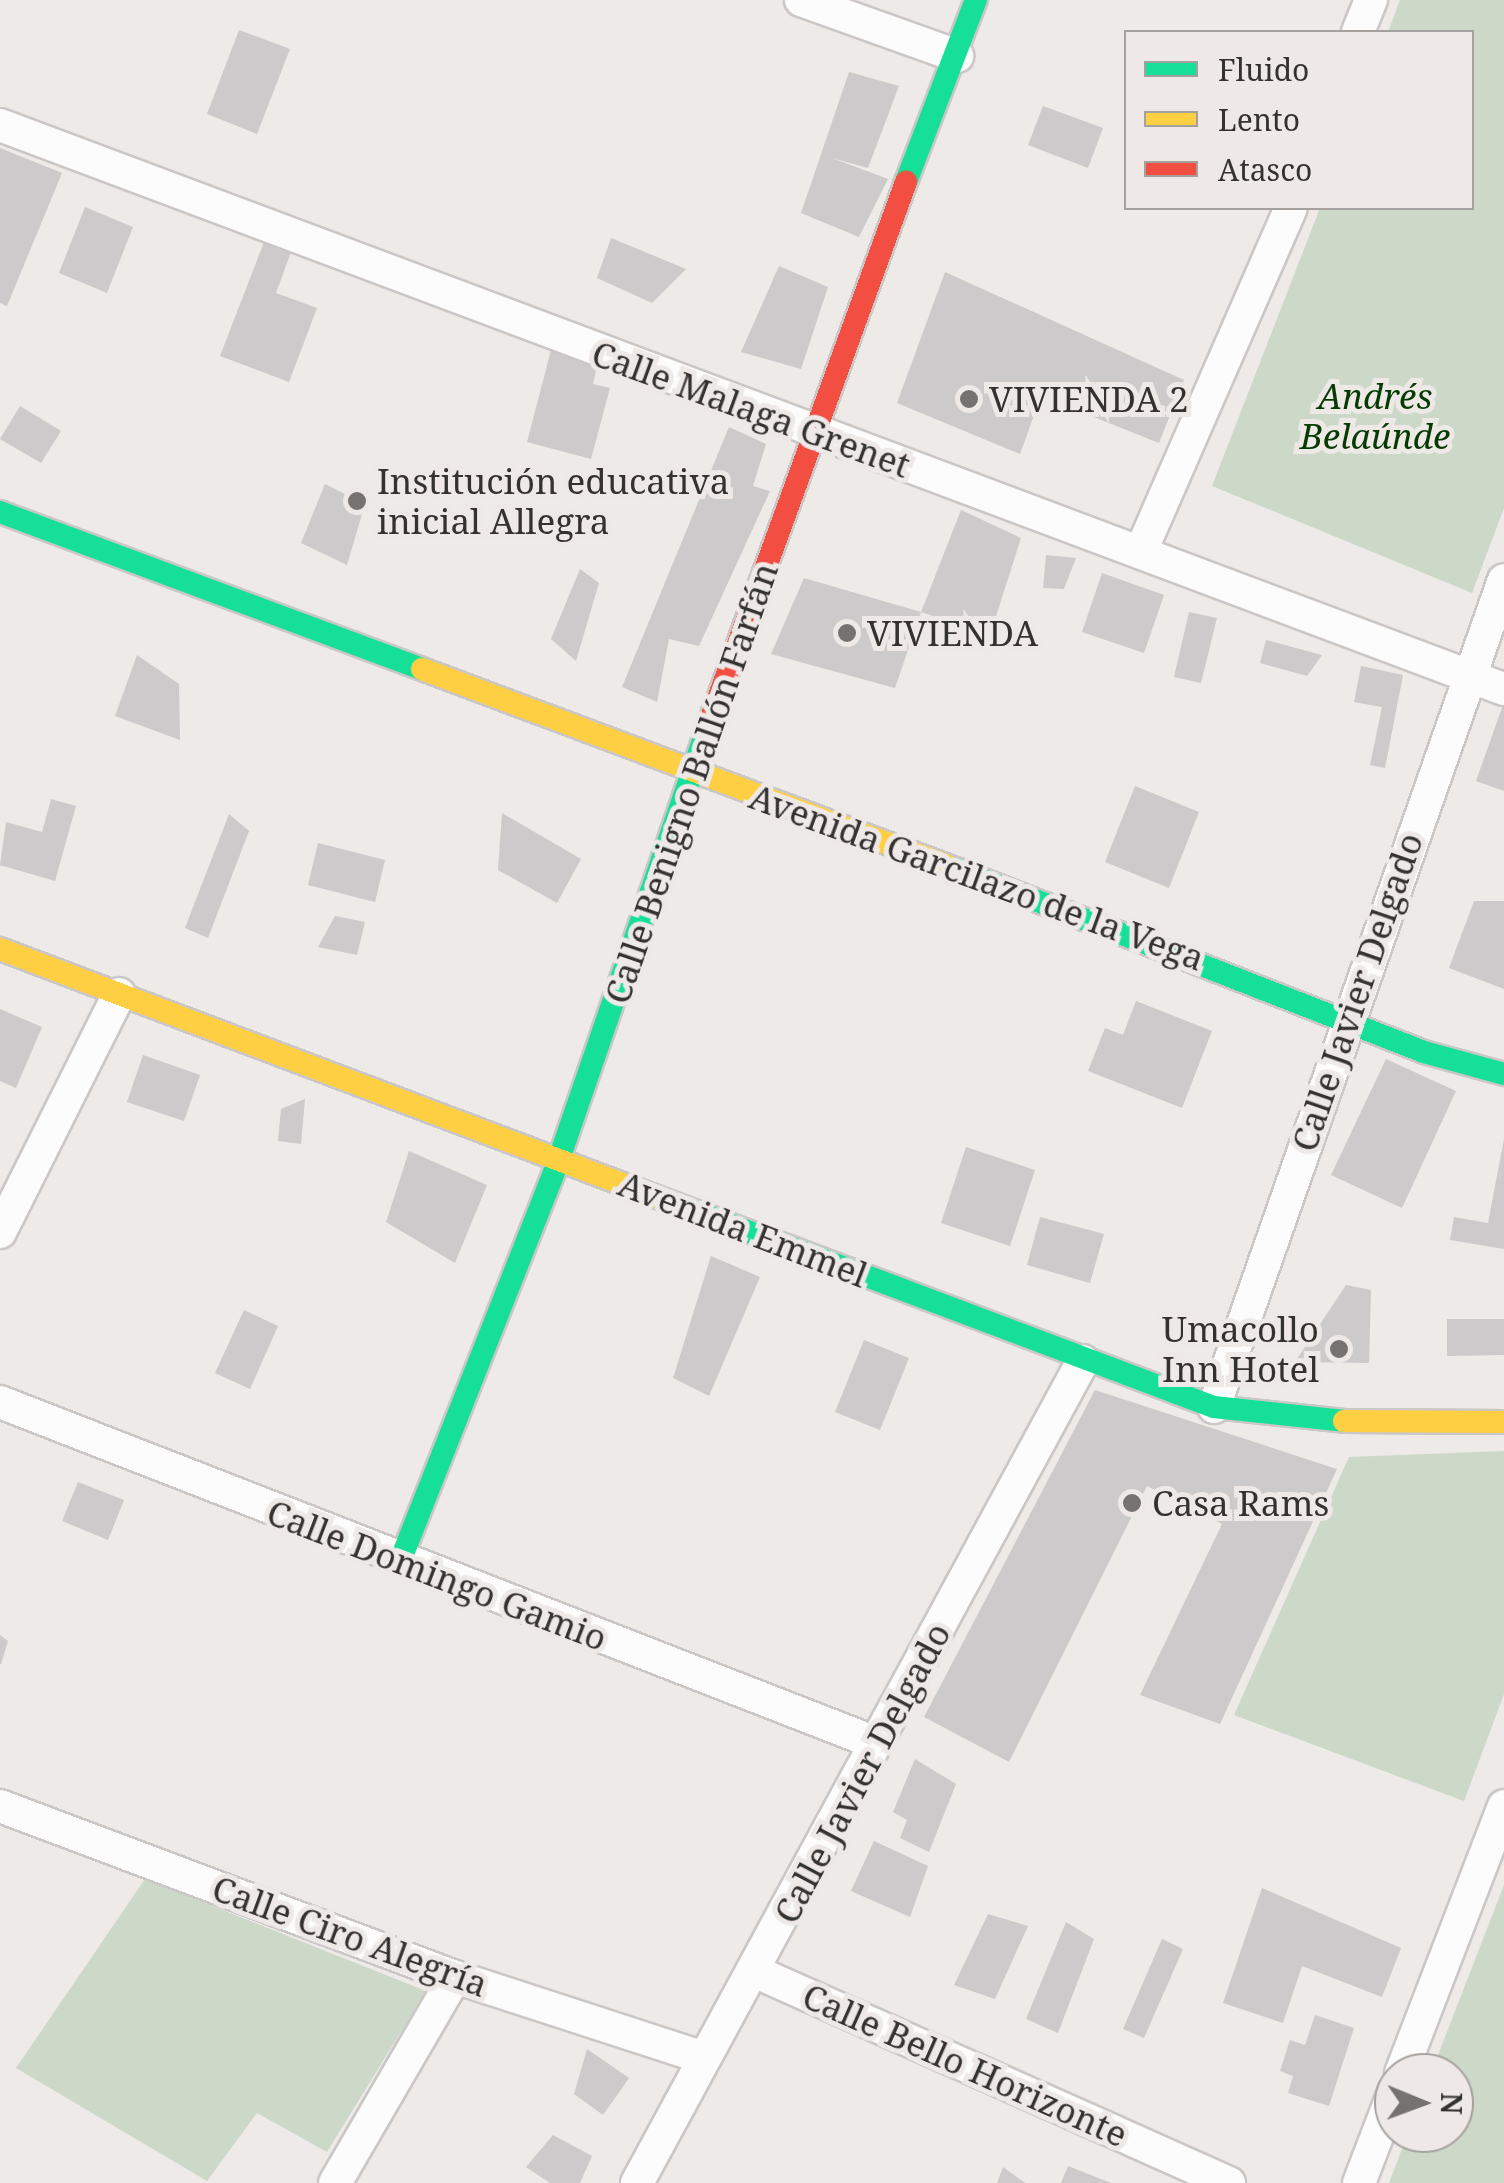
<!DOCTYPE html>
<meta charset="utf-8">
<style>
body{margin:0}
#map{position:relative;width:1504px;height:2183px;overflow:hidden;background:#edeae8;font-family:"Noto Serif",serif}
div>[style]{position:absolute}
.green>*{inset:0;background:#ccd8c8}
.building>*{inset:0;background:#cccaca}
.roads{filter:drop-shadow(2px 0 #cac7c6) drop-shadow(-2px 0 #cac7c6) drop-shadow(0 2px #cac7c6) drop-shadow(0 -2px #cac7c6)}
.street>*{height:32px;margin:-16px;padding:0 16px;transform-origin:16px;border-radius:16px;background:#fcfcfc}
.fast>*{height:22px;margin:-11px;padding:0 11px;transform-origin:11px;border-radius:11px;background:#16e098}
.slow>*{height:22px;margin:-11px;padding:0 11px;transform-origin:11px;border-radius:11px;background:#ffcf43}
.jam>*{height:22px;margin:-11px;padding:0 11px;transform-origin:11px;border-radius:11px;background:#f24e42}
.dots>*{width:28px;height:28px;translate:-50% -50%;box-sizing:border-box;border:5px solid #eee9e7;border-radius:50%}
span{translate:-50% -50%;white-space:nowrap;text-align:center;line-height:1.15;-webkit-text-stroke:10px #eee9e7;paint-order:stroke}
.park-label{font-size:35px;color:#043b00;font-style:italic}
.poi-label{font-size:35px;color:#343231}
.left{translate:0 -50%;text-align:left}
.right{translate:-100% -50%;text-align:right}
.street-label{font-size:35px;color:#343231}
.legend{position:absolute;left:1124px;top:30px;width:350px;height:180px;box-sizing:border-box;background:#eee9e7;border:2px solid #a4a09e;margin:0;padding:12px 18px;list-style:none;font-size:30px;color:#343231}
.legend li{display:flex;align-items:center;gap:20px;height:50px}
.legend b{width:50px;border:2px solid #a4a09e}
.north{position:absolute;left:1374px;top:2053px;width:100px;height:100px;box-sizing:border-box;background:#eee9e7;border:2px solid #a4a09e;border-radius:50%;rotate:91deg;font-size:28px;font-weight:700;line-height:40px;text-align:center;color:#343231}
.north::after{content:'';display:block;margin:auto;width:35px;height:45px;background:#757271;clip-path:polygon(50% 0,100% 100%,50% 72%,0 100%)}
</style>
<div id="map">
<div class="green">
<i style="clip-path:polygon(1400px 0,1504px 0,1504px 508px,1472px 593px,1212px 486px,1320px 208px,1472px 208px,1472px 32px,1388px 32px)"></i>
<i style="clip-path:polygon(1504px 1451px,1504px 1694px,1464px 1801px,1234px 1715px,1349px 1457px)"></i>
<i style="clip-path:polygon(145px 1879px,426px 1991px,327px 2152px,257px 2113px,207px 2181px,16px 2068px)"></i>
<i style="clip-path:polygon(1504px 1885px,1504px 2183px,1389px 2183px,1408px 2133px,1454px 2133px,1454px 2073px,1431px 2073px)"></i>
</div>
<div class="building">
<i style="clip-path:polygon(239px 30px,290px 49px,257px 134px,207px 114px)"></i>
<i style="clip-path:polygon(849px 72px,899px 86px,868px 168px,832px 158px,888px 179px,859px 237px,801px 213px)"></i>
<i style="clip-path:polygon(1043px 106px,1103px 128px,1088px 168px,1028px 145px)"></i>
<i style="clip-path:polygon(0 148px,62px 173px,7px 306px,0 303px)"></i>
<i style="clip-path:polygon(85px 207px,133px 227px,107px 293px,59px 273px)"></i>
<i style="clip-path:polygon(611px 238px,686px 269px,652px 303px,597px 278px)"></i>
<i style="clip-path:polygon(264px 242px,291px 252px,276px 293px,317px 308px,289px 382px,220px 356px)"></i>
<i style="clip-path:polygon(779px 266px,828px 287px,801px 369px,741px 352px)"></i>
<i style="clip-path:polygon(945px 272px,1184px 380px,1159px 443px,1041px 396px,1020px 454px,897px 403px)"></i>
<i style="clip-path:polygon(551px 350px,598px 362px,593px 384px,610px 388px,591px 459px,527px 442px)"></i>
<i style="clip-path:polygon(20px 406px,61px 431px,41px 463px,0 439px)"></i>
<i style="clip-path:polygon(729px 427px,766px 444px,753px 486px,770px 491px,699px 646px,669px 639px,657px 702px,622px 687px)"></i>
<i style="clip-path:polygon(325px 484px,365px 504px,347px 565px,301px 543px)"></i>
<i style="clip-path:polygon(961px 510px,1021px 538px,990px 635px,921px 612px)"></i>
<i style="clip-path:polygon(1046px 555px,1076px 558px,1064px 589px,1043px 588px)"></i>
<i style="clip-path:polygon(580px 569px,599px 583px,576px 661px,551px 639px)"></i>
<i style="clip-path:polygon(1102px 573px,1164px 595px,1144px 653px,1082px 632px)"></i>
<i style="clip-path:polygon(804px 578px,921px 612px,895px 688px,771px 654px)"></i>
<i style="clip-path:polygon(1189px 612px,1217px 618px,1201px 683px,1174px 677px)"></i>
<i style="clip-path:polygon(1266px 640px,1322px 655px,1307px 676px,1260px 663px)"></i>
<i style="clip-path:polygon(137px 655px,179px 684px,180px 740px,115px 716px)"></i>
<i style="clip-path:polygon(1361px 666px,1403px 675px,1385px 768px,1370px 765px,1382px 707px,1354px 702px)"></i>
<i style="clip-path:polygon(1503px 705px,1504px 705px,1504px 791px,1476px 781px)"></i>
<i style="clip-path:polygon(1135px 786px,1199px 812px,1169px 888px,1105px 862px)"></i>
<i style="clip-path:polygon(51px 799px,76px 806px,55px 881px,0 865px,6px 822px,42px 832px)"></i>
<i style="clip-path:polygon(502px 813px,581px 859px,557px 903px,498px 870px)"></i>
<i style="clip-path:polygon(229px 814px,249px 831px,208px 938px,185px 928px)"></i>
<i style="clip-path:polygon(318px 843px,385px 860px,375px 902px,308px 885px)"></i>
<i style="clip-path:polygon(1474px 901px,1504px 901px,1504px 989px,1449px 968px)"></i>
<i style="clip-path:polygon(335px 916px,365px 922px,357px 955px,318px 947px)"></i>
<i style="clip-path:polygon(1136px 1001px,1212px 1031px,1182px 1108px,1088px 1071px,1105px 1028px,1123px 1035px)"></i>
<i style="clip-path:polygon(0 1009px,42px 1027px,16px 1088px,0 1081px)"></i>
<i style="clip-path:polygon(143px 1055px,200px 1075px,184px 1121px,127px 1102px)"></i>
<i style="clip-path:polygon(1386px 1059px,1456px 1091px,1402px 1208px,1331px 1175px)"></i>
<i style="clip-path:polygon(305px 1099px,301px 1144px,278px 1141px,281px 1109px)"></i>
<i style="clip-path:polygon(1504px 1139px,1504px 1249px,1450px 1240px,1454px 1217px,1488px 1223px)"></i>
<i style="clip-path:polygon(966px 1147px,1035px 1170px,1010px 1246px,941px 1223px)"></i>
<i style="clip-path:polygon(409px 1151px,487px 1185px,455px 1263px,386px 1222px)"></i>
<i style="clip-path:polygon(1040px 1217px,1104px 1234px,1090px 1283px,1027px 1265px)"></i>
<i style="clip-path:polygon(711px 1256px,760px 1277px,709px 1396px,673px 1378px)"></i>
<i style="clip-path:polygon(1346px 1285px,1371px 1290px,1369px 1363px,1295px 1362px)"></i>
<i style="clip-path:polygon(244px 1310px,278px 1326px,250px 1389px,215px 1373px)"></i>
<i style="clip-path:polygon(1447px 1319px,1504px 1319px,1504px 1355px,1447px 1356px)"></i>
<i style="clip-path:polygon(864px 1340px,909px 1358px,880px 1430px,835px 1412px)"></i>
<i style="clip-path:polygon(1095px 1390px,1337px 1469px,1220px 1724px,1140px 1695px,1222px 1524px,1147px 1486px,1009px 1762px,924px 1717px)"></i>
<i style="clip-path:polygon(78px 1482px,124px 1500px,108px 1540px,62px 1521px)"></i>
<i style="clip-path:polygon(0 1635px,8px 1641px,1px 1664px,0 1664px)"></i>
<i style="clip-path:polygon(915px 1759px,956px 1784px,929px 1852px,900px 1838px,907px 1820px,893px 1812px)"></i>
<i style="clip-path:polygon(874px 1841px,928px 1866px,910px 1917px,851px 1891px)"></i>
<i style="clip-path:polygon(1262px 1888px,1401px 1948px,1382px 1997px,1302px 1966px,1283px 2023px,1223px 2003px)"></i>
<i style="clip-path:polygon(988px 1914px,1028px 1926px,995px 1999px,954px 1985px)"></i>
<i style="clip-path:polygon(1066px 1922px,1094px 1939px,1058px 2033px,1026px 2019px)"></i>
<i style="clip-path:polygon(1162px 1939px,1183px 1949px,1144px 2038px,1123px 2029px)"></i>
<i style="clip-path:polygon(1315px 2015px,1354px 2028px,1329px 2106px,1288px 2093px,1293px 2076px,1280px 2071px,1290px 2040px,1305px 2045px)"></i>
<i style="clip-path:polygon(587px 2049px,629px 2078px,603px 2115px,574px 2094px)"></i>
<i style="clip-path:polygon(553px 2135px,592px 2156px,580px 2183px,550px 2183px,526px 2167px)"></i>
<i style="clip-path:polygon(1068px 2166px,1111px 2183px,1061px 2183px)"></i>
<i style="clip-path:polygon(1003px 2167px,1025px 2183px,997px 2183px)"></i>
</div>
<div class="roads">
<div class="street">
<i style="left:801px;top:0;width:166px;rotate:19.7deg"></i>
<i style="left:1358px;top:32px;width:35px;rotate:-68deg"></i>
<i style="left:0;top:125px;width:1606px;rotate:20.56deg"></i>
<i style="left:1141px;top:551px;width:374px;rotate:-66.4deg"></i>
<i style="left:0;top:1232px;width:266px;rotate:-63.4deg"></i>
<i style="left:0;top:1402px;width:940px;rotate:21.27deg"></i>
<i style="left:1214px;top:1407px;width:876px;rotate:-70.68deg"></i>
<i style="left:0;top:1806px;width:486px;rotate:20.6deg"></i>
<i style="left:455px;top:1977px;width:262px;rotate:18deg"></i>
<i style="left:756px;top:1972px;width:518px;rotate:24.04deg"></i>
<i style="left:1401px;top:2073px;width:286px;rotate:-68.9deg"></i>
<i style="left:335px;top:2183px;width:238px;rotate:-59.8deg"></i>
<i style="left:637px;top:2183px;width:935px;rotate:-61.52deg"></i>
<i style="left:1359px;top:2183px;width:97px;rotate:-69deg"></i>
</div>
<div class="fast">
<i style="left:906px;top:182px;width:195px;rotate:-69deg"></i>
<i style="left:0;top:512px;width:450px;rotate:20.4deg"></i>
<i style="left:948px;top:866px;width:511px;rotate:21.34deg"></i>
<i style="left:1424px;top:1052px;width:83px;rotate:15.4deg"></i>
<i style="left:657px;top:1197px;width:595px;rotate:20.66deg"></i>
<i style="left:1214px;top:1407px;width:131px;rotate:6.1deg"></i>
<i style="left:399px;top:1564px;width:435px;rotate:-68.4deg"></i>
<i style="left:559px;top:1159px;width:463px;rotate:-71deg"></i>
</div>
<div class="slow">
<i style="left:422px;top:669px;width:562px;rotate:20.53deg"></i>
<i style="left:0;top:949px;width:702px;rotate:20.68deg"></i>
<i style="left:1344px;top:1421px;width:160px;rotate:0.4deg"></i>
</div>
<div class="jam">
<i style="left:710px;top:721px;width:574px;rotate:-70.02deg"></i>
</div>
</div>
<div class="dots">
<i style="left:969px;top:399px;background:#757271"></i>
<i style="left:357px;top:501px;background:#757271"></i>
<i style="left:847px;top:633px;background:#757271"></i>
<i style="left:1339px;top:1349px;background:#757271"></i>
<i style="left:1132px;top:1503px;background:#757271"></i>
</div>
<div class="park-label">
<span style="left:1375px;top:416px">Andrés<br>Belaúnde</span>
</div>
<div class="poi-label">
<span class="left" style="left:989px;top:399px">VIVIENDA 2</span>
<span class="left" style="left:377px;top:501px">Institución educativa<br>inicial Allegra</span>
<span class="left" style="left:867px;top:633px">VIVIENDA</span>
<span class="right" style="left:1319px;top:1349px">Umacollo<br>Inn Hotel</span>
<span class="left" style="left:1152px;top:1503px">Casa Rams</span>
</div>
<div class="street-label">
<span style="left:751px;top:409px;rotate:20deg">Calle Malaga Grenet</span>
<span style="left:691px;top:783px;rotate:-71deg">Calle Benigno Ballón Farfán</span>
<span style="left:977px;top:877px;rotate:20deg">Avenida Garcilazo de la Vega</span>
<span style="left:1357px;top:992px;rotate:-71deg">Calle Javier Delgado</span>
<span style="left:743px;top:1229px;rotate:21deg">Avenida Emmel</span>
<span style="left:437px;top:1575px;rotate:21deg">Calle Domingo Gamio</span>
<span style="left:862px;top:1773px;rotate:-62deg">Calle Javier Delgado</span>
<span style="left:350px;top:1936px;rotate:20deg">Calle Ciro Alegría</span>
<span style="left:965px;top:2065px;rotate:24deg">Calle Bello Horizonte</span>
</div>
<ul class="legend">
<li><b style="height:12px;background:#16e098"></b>Fluido</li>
<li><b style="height:12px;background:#ffcf43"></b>Lento</li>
<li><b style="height:12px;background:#f24e42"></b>Atasco</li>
</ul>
<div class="north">N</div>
</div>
